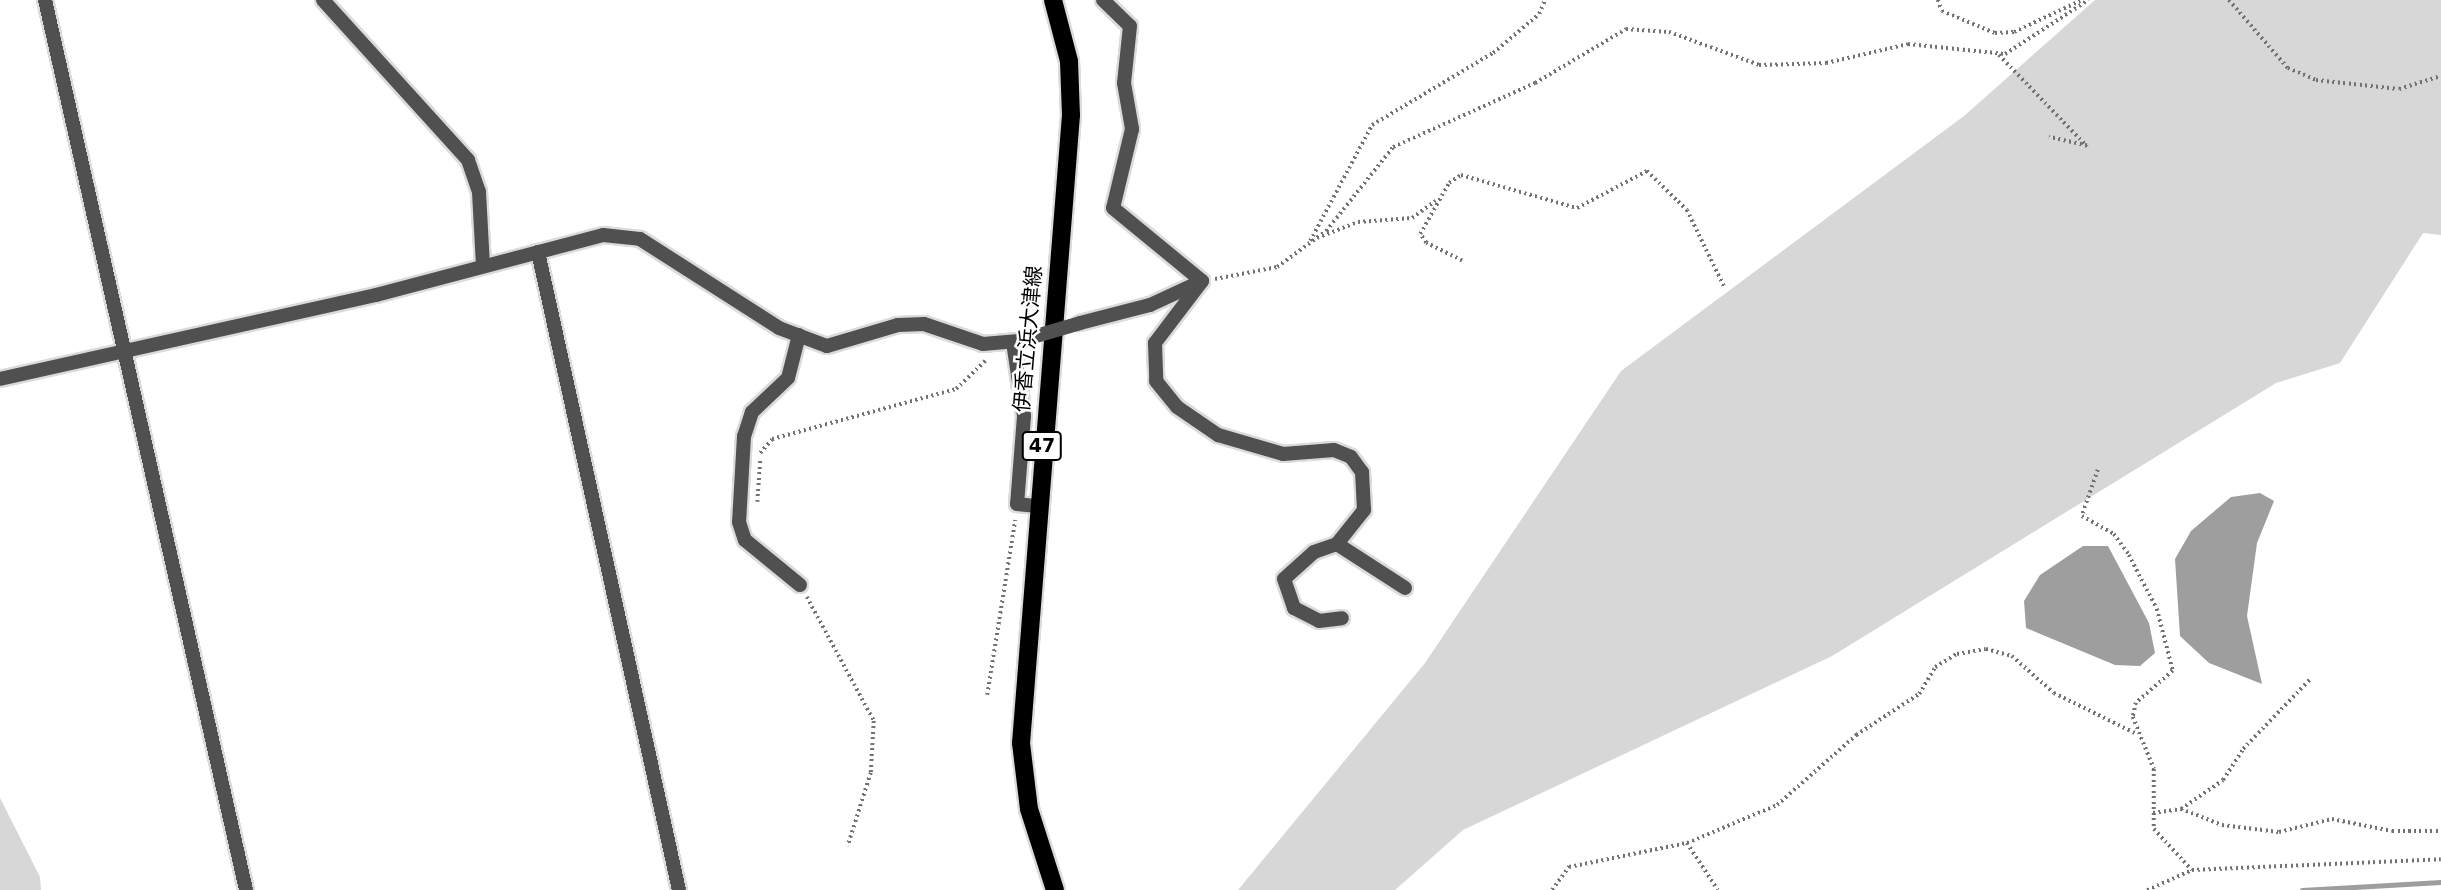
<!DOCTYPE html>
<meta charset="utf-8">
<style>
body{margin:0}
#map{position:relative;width:2441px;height:890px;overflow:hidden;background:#fff;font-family:"DejaVu Sans","Noto Sans JP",sans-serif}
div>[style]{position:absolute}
.green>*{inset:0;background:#d7d7d7}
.water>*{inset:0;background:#9e9e9e}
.stream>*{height:5px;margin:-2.5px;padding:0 2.5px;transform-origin:2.5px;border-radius:2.5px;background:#9e9e9e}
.path>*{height:3.5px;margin-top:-1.75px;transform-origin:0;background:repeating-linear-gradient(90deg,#727272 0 2px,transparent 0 5.5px)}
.roads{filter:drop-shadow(2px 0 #dbdbdb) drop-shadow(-2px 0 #dbdbdb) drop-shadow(0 2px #dbdbdb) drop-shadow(0 -2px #dbdbdb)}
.minor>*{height:14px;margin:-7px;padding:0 7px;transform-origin:7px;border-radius:7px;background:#505050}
.primary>*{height:18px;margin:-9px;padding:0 9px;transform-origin:9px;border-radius:9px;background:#000}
.minor-bridge>*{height:14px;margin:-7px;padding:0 7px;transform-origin:7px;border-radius:7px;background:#505050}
span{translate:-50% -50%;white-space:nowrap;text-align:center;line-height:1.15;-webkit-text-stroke:5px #fff;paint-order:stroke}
.shield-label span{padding:2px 5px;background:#fff;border:2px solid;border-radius:5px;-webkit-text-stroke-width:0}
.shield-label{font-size:19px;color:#000;font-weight:700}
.street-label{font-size:21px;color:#000}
</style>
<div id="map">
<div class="green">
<i style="clip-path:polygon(2095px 0,2441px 0,2441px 235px,2423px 233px,2340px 363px,2276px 383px,1832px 656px,1463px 830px,1395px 890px,1238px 890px,1425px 663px,1621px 371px,1964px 116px)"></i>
<i style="clip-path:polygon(0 798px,40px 877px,41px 890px,0 890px)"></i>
</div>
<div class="water">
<i style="clip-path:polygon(2260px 493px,2274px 501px,2257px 543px,2247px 616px,2262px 684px,2209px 663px,2180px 636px,2175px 559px,2191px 531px,2231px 497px)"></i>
<i style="clip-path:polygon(2083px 546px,2108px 546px,2149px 623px,2155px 653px,2140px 666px,2115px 665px,2026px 628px,2024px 601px,2040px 575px)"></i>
</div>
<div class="stream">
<i style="left:2302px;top:890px;width:139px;rotate:-3.3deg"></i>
</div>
<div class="path">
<i style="left:1938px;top:0;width:12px;rotate:70deg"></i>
<i style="left:1942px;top:11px;width:57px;rotate:22.5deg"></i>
<i style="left:1995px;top:33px;width:19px;rotate:-3deg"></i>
<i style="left:2014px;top:32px;width:73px;rotate:-25.2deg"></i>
<i style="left:2229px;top:0;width:90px;rotate:49.1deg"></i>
<i style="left:2288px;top:68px;width:30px;rotate:23deg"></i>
<i style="left:2316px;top:80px;width:83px;rotate:6.2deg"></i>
<i style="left:2399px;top:89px;width:44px;rotate:-17.2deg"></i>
<i style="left:1999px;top:55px;width:127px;rotate:46deg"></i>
<i style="left:2087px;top:146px;width:39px;rotate:-167deg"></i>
<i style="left:1317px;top:238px;width:44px;rotate:-21.3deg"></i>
<i style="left:1358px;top:222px;width:54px;rotate:-4.2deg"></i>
<i style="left:1412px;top:218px;width:29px;rotate:-36deg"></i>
<i style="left:1310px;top:241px;width:132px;rotate:-61.9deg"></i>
<i style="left:1372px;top:125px;width:141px;rotate:-30.8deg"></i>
<i style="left:1493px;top:53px;width:60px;rotate:-40.3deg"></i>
<i style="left:1539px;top:14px;width:15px;rotate:-67deg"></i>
<i style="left:1462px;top:261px;width:40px;rotate:-153.4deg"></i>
<i style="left:1426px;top:243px;width:11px;rotate:-124deg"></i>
<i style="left:1420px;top:234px;width:59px;rotate:-60.4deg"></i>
<i style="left:1449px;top:183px;width:14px;rotate:-34deg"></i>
<i style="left:1461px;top:175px;width:121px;rotate:15.9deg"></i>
<i style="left:1577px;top:208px;width:79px;rotate:-27.9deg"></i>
<i style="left:1647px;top:171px;width:56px;rotate:44.3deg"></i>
<i style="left:1687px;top:210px;width:87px;rotate:64deg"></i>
<i style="left:1215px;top:279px;width:63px;rotate:-11deg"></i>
<i style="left:1277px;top:267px;width:61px;rotate:-36.3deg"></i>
<i style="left:1326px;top:231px;width:107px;rotate:-51.4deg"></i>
<i style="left:1393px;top:147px;width:156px;rotate:-24.3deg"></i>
<i style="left:1535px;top:83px;width:106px;rotate:-30.7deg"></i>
<i style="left:1626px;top:29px;width:43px;rotate:4deg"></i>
<i style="left:1669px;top:32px;width:96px;rotate:20.1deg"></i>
<i style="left:1759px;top:65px;width:67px;rotate:-1.7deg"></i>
<i style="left:1826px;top:63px;width:84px;rotate:-13deg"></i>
<i style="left:1908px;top:44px;width:98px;rotate:5.9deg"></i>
<i style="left:2005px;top:54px;width:99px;rotate:-33deg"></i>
<i style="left:760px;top:453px;width:18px;rotate:-49deg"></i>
<i style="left:772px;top:439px;width:191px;rotate:-15.2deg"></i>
<i style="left:956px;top:389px;width:42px;rotate:-44deg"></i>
<i style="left:2098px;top:470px;width:49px;rotate:109.2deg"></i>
<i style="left:2082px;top:516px;width:37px;rotate:29deg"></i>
<i style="left:2114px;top:534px;width:26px;rotate:54deg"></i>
<i style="left:2129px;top:555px;width:61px;rotate:62.6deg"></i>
<i style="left:2157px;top:609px;width:64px;rotate:75.5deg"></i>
<i style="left:2173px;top:671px;width:49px;rotate:139.1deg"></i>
<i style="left:2136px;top:703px;width:14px;rotate:102deg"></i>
<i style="left:2133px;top:717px;width:56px;rotate:68deg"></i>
<i style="left:2154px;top:769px;width:60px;rotate:90deg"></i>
<i style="left:2154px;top:829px;width:56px;rotate:47.2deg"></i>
<i style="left:757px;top:502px;width:41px;rotate:-85.8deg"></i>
<i style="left:807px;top:597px;width:141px;rotate:61.6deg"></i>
<i style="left:874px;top:721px;width:52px;rotate:93.3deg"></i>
<i style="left:871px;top:773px;width:77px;rotate:107.5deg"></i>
<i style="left:987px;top:695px;width:177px;rotate:-80.9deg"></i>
<i style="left:2181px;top:809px;width:51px;rotate:-34.6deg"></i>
<i style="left:2223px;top:780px;width:37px;rotate:-57deg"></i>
<i style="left:2243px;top:749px;width:98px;rotate:-46.2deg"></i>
<i style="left:2153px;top:813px;width:28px;rotate:-8deg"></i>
<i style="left:2181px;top:809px;width:44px;rotate:21.3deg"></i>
<i style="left:2222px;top:825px;width:57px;rotate:7deg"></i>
<i style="left:2279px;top:832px;width:55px;rotate:-13.8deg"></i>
<i style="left:2332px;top:819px;width:61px;rotate:11.3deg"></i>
<i style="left:2392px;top:831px;width:49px"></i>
<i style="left:1687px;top:843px;width:56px;rotate:56.6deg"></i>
<i style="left:1552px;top:890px;width:29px;rotate:-54deg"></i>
<i style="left:1569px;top:867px;width:120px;rotate:-11.5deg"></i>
<i style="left:1687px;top:843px;width:98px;rotate:-22.9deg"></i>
<i style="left:1777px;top:805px;width:106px;rotate:-41.5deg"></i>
<i style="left:1856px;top:735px;width:75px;rotate:-33.1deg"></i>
<i style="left:1919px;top:694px;width:31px;rotate:-59deg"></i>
<i style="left:1935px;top:667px;width:26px;rotate:-31deg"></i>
<i style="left:1957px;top:654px;width:29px;rotate:-10deg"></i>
<i style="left:1986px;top:649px;width:27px;rotate:15deg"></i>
<i style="left:2012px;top:656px;width:56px;rotate:41.4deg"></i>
<i style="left:2054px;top:693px;width:90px;rotate:26.3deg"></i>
<i style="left:2147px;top:890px;width:49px;rotate:-24deg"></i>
<i style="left:2192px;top:870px;width:249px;rotate:-2.5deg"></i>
</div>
<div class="roads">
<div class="minor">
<i style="left:45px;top:0;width:912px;rotate:77.27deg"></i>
<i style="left:323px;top:0;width:216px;rotate:47.8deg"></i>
<i style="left:468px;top:160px;width:34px;rotate:71deg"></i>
<i style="left:479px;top:192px;width:74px;rotate:86.9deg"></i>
<i style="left:1103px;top:0;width:37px;rotate:44deg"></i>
<i style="left:1130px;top:26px;width:57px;rotate:96deg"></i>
<i style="left:1124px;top:83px;width:47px;rotate:80.1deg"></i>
<i style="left:1132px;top:129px;width:81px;rotate:103.5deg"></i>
<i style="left:1113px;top:208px;width:115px;rotate:39.4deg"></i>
<i style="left:538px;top:252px;width:653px;rotate:77.54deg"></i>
<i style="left:1202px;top:281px;width:78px;rotate:127.2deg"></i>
<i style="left:1155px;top:343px;width:38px;rotate:88deg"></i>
<i style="left:1156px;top:381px;width:33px;rotate:51deg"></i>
<i style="left:1177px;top:407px;width:50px;rotate:34.3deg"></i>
<i style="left:1218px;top:435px;width:68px;rotate:16.3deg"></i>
<i style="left:1283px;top:454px;width:51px;rotate:-4.5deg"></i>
<i style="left:1334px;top:450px;width:18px;rotate:22deg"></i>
<i style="left:1351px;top:457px;width:19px;rotate:54deg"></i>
<i style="left:1362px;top:472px;width:38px;rotate:87deg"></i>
<i style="left:1364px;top:510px;width:43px;rotate:128.5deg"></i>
<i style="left:1337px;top:544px;width:24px;rotate:161deg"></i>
<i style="left:1314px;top:552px;width:40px;rotate:138deg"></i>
<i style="left:1284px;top:579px;width:31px;rotate:71deg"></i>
<i style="left:1294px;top:608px;width:28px;rotate:27deg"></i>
<i style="left:1319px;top:621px;width:23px;rotate:-7deg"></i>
<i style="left:1080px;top:323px;width:72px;rotate:-14.4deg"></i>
<i style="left:1150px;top:305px;width:57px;rotate:-24.8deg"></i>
<i style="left:799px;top:335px;width:44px;rotate:104.3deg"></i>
<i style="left:788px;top:378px;width:50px;rotate:136.6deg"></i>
<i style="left:752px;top:412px;width:25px;rotate:108deg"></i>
<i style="left:744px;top:436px;width:86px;rotate:93.3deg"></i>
<i style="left:739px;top:522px;width:19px;rotate:72deg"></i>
<i style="left:745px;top:540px;width:71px;rotate:39.3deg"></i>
<i style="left:1013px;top:342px;width:75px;rotate:81.5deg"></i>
<i style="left:1024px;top:416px;width:88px;rotate:94.5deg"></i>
<i style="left:1017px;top:504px;width:20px;rotate:6deg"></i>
<i style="left:0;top:379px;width:385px;rotate:-12.6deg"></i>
<i style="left:376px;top:295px;width:235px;rotate:-14.8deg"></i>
<i style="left:603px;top:235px;width:37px;rotate:6deg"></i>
<i style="left:640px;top:239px;width:165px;rotate:32.6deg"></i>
<i style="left:779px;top:328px;width:51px;rotate:20.6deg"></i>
<i style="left:827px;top:346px;width:74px;rotate:-16.5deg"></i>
<i style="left:898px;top:325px;width:26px;rotate:-2deg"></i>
<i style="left:924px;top:324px;width:62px;rotate:18.7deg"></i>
<i style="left:983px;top:344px;width:36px;rotate:-5deg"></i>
<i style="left:1337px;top:544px;width:81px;rotate:32.9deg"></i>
</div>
<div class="primary">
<i style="left:1053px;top:0;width:63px;rotate:75.3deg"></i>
<i style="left:1069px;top:61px;width:54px;rotate:87.9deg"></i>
<i style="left:1071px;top:115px;width:630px;rotate:94.55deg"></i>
<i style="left:1021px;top:743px;width:66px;rotate:83.1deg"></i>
<i style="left:1029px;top:809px;width:85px;rotate:72.2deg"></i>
</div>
</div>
<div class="minor-bridge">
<i style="left:1019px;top:341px;width:64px;rotate:-16.4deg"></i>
</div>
<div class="shield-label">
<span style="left:1042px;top:446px">47</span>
</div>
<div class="street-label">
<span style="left:1028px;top:339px;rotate:-85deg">伊香立浜大津線</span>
</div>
</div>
